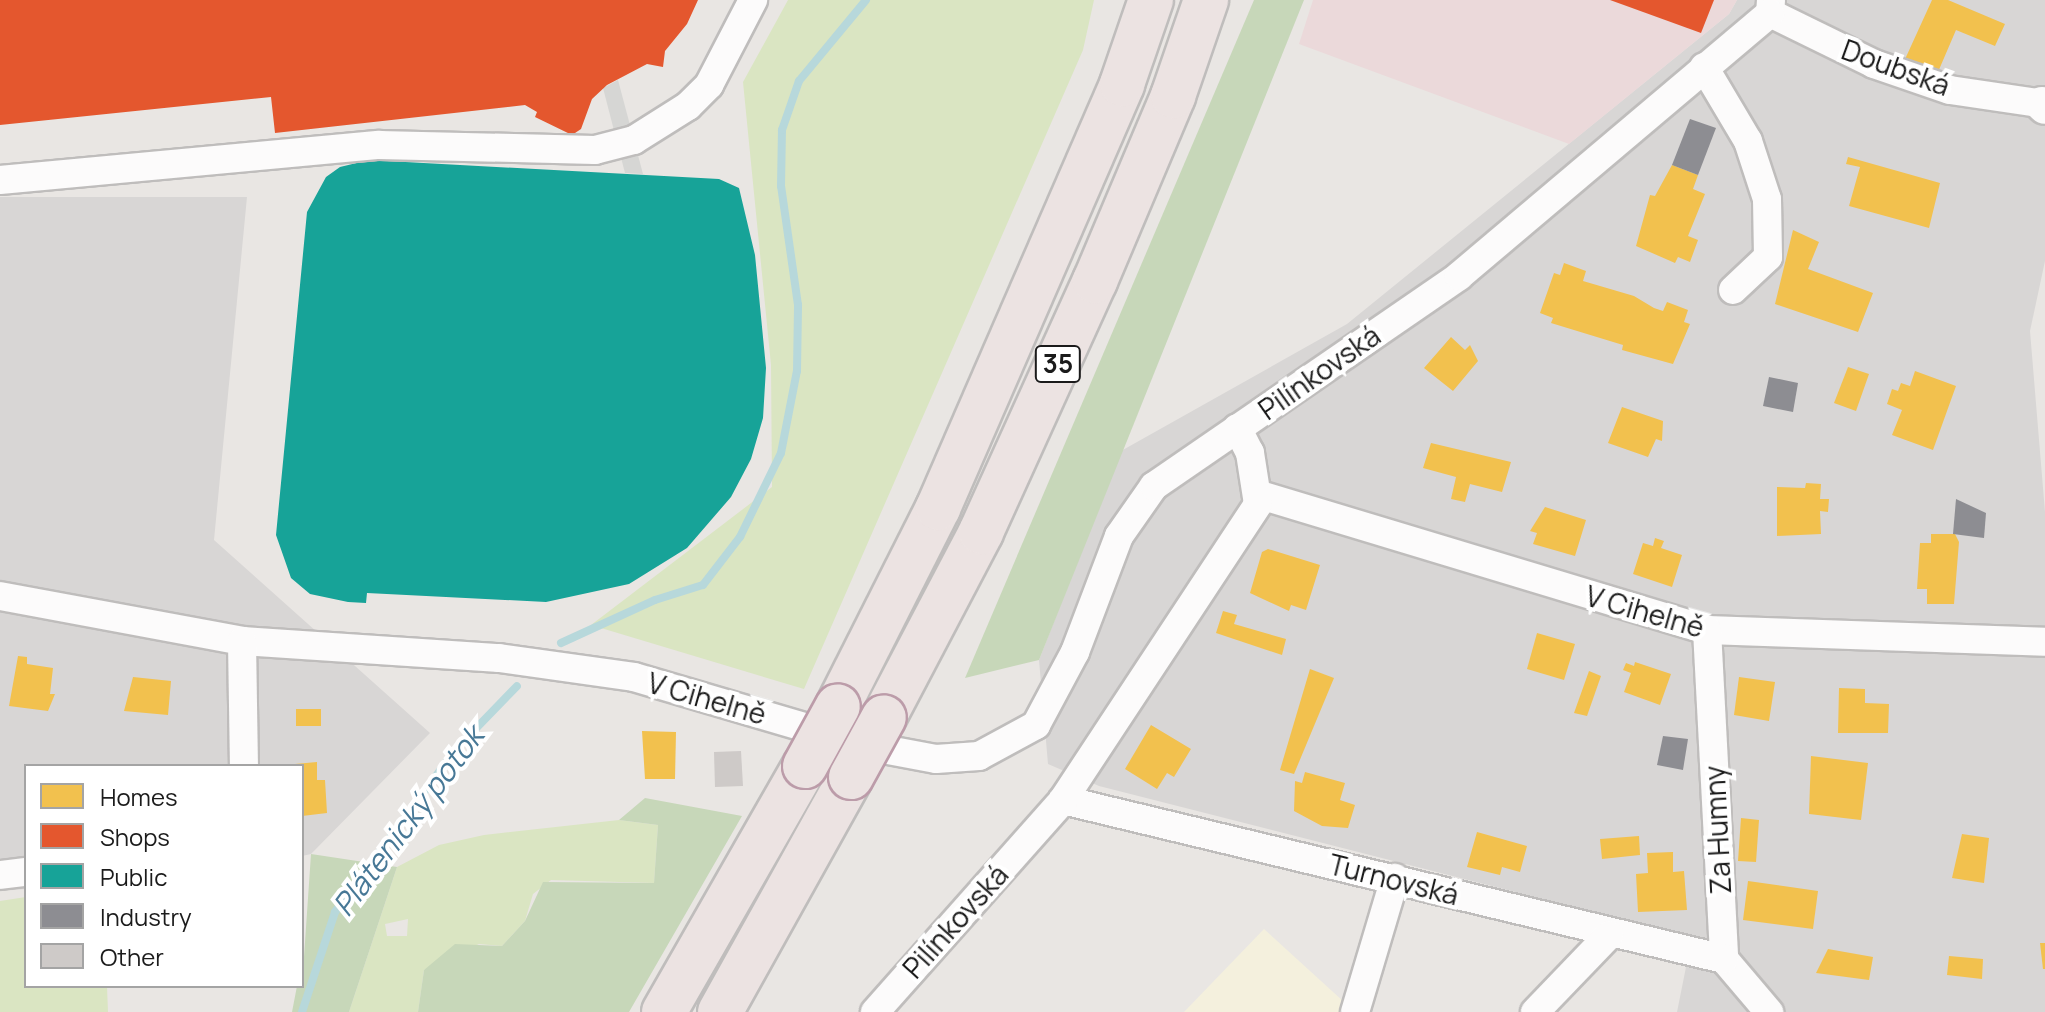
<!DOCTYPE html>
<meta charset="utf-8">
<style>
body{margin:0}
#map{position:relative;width:2045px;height:1012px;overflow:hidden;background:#e9e6e3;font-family:Manrope,sans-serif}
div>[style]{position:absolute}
.residential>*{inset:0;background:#d8d6d5}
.commercial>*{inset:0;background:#ebd9da}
.education>*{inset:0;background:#f4f0dd}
.grass>*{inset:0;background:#dae5c2}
.forest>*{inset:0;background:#c7d7b9}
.pier>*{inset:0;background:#d6d6d4}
.homes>*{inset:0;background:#f2c14e}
.shops>*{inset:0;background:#e4572e}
.public>*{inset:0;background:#17a398}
.industry>*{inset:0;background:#8d8d92}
.stream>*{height:8px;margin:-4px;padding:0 4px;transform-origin:4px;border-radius:4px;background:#b7d8db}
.building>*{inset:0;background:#cecac8}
.roads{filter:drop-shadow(2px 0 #bfbdbc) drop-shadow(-2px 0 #bfbdbc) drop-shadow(0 2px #bfbdbc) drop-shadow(0 -2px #bfbdbc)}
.minor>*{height:28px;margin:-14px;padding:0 14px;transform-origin:14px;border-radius:14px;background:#fcfbfb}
.tertiary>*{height:34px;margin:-17px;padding:0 17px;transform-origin:17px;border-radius:17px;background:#fcfbfb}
.trunk>*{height:44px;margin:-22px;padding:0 22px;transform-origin:22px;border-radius:22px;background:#ece3e2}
.bridges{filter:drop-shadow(2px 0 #bc9ca9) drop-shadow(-2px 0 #bc9ca9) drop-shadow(0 2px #bc9ca9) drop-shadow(0 -2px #bc9ca9)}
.trunk-bridge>*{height:44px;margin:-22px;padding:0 22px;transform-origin:22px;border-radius:22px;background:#ece3e2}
span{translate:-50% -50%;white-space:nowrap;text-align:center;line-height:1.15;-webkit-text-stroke:8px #fff;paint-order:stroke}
.shield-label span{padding:2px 6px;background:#fff;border:2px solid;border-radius:6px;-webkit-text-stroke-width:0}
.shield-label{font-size:26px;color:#1b1b1b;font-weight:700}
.street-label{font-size:28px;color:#1b1b1b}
.water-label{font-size:30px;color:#477896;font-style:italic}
.legend{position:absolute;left:24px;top:764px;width:280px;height:224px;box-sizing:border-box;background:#fff;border:2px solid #a4a4a4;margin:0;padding:10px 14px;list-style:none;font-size:24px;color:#1b1b1b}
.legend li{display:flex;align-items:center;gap:16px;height:40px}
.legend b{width:40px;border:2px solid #a4a4a4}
</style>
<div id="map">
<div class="residential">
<i style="clip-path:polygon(1737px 0,2045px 0,2045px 261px,2030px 331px,2045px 512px,2045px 1012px,1677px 1012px,1692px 937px,1099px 786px,1048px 764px,1039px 660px,1121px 451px,1347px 324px,1729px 14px)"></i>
<i style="clip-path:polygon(0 197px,247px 197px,214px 540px,430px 733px,311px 854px,302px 856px,302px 766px,26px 766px,26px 889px,0 891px)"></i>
</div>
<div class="commercial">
<i style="clip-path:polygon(1313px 0,1737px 0,1729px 14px,1569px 144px,1299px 44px)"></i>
</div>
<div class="education">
<i style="clip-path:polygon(1264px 929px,1355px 1012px,1184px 1012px)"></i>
</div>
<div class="grass">
<i style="clip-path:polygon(788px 0,1094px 0,1083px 50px,804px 689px,591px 625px,772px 487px,771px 365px,743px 82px)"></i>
<i style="clip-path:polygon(evenodd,619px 820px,658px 825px,654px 883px,551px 880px,533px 894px,525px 921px,502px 946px,479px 944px,424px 970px,418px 1012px,349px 1012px,397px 867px,439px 845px,484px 835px,619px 820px,408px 919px,407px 936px,387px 936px,385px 924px,408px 919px)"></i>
<i style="clip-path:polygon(26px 897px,26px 986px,107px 986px,108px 1012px,0 1012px,0 901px)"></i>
</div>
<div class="forest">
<i style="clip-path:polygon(1254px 0,1304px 0,1039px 660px,965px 678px)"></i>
<i style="clip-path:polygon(645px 798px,742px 816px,629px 1012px,418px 1012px,424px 970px,455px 944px,502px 946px,525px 921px,543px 882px,654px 883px,658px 825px,619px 820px)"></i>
<i style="clip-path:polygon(311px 854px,397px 867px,349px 1012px,292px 1012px,297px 986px,302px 986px)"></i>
</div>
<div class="pier">
<i style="clip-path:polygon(618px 80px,643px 174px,625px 173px,603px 88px)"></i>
</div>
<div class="homes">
<i style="clip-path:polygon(1932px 0,1948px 0,2005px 24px,1995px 46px,1956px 30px,1938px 72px,1901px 68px)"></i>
<i style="clip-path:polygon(1848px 157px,1940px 183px,1929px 228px,1849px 206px,1860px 167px,1846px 164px)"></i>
<i style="clip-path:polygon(1672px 165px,1698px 175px,1693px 189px,1705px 194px,1688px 236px,1698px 240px,1690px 262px,1678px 257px,1675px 263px,1636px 246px,1650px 195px,1655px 196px)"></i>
<i style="clip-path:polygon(1793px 230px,1819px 242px,1808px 269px,1873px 293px,1858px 332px,1775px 304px)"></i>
<i style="clip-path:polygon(1564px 263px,1586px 271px,1583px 281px,1634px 296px,1654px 308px,1663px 311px,1667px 302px,1688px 310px,1684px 322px,1690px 324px,1673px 364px,1622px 350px,1623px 345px,1551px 323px,1553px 318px,1540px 313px,1554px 273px,1560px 275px)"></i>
<i style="clip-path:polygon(1451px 337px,1465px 350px,1470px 345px,1478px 361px,1453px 391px,1424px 368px)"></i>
<i style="clip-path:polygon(1848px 367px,1869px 374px,1856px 411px,1834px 403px)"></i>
<i style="clip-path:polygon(1915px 371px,1956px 386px,1933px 450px,1892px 435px,1902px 410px,1887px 404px,1892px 389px,1898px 391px,1901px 383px,1910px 386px)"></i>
<i style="clip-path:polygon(1622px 407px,1663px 421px,1662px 441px,1656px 439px,1648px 457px,1608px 443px)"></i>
<i style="clip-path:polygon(1431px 443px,1511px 462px,1502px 492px,1470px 484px,1465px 502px,1451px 499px,1456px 477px,1423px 468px)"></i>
<i style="clip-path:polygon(1806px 483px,1821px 484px,1820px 499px,1829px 499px,1828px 512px,1820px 511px,1821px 534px,1777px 536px,1777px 487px,1805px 488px)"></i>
<i style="clip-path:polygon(1545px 507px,1586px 520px,1575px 556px,1533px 544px,1537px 533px,1530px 531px)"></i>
<i style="clip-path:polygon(1931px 534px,1955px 534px,1959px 542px,1954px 604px,1927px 604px,1927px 589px,1917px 589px,1920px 543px,1931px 543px)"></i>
<i style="clip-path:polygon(1655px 538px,1664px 541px,1661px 548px,1682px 555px,1672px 587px,1633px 574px,1643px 543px,1653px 546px)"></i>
<i style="clip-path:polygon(1268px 549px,1320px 565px,1306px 610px,1291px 605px,1289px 611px,1250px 593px,1262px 552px)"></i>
<i style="clip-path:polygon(1223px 611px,1237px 615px,1234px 624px,1286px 639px,1282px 655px,1216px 633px)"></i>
<i style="clip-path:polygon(1537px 633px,1575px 644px,1564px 680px,1527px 669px)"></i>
<i style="clip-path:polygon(18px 656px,27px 657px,27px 664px,53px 668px,50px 694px,55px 694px,48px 711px,9px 706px)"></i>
<i style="clip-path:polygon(1635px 662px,1671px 674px,1660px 705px,1624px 692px,1631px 673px,1623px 670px,1626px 663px,1634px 666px)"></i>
<i style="clip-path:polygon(1310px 669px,1334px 678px,1294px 774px,1280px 770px)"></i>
<i style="clip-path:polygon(1589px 671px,1601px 676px,1587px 716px,1574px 713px)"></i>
<i style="clip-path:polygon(133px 677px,171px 681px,168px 715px,124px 711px)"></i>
<i style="clip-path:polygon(1739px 677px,1775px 682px,1769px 721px,1734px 715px)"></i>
<i style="clip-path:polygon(1839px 688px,1865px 689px,1865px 703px,1889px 704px,1888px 733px,1838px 733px)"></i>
<i style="clip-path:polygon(296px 709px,321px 709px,321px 726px,296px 726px)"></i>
<i style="clip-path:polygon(1151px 725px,1191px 749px,1174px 777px,1167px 773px,1157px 789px,1125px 769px)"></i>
<i style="clip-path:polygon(642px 731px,676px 732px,675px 779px,645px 779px)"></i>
<i style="clip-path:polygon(1811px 756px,1868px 763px,1861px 820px,1809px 814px)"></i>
<i style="clip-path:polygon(317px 762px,317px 780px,325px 780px,327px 813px,302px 816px,302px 766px,295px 764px)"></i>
<i style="clip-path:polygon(1305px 772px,1345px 783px,1340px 800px,1355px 805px,1348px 828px,1322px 826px,1294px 811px,1295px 781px,1302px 783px)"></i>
<i style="clip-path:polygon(1741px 818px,1759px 820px,1756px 862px,1738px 861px)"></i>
<i style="clip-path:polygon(1477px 832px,1527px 846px,1520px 872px,1502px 867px,1500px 875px,1467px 867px)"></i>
<i style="clip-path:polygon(1962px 834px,1989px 838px,1984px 883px,1952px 878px)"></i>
<i style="clip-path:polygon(1639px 836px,1640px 855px,1602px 859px,1600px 839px)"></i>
<i style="clip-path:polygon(1673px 852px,1673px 872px,1684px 871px,1687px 910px,1638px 912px,1636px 874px,1648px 873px,1647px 853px)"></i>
<i style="clip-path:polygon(1748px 881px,1818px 891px,1813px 929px,1743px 920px)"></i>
<i style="clip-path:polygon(2040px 943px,2045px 943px,2045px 969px,2043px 969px)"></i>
<i style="clip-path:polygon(1828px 949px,1873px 957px,1869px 980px,1816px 973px)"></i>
<i style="clip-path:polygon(1949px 956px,1983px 959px,1982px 979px,1947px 975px)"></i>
</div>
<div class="shops">
<i style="clip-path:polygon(0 0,698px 0,687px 24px,665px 51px,663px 67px,647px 64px,607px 85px,592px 99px,581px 129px,572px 135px,535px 117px,537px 112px,525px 105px,275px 133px,271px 97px,0 125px)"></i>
<i style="clip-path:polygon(1610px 0,1714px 0,1701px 33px)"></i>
</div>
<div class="public">
<i style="clip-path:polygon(369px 160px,719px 179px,739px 188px,755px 255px,766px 368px,763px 418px,751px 459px,731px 497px,687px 548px,629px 584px,546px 602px,367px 593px,366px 603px,348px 602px,310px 594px,291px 578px,276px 535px,307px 212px,326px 177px,340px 167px)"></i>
</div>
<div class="industry">
<i style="clip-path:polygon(1690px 119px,1716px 128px,1698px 175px,1672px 165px)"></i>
<i style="clip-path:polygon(1769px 377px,1798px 383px,1793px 412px,1763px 406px)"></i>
<i style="clip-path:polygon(1956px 499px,1986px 513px,1984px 538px,1953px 534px)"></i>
<i style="clip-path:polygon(1663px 736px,1688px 739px,1683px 770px,1657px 765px)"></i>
</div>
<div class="stream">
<i style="left:561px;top:643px;width:103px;rotate:-24.6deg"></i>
<i style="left:655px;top:600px;width:50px;rotate:-17.4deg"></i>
<i style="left:703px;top:585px;width:61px;rotate:-52.4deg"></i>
<i style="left:740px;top:537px;width:93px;rotate:-64deg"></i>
<i style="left:781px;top:453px;width:84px;rotate:-79deg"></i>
<i style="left:797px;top:371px;width:66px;rotate:-89.1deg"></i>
<i style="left:798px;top:305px;width:120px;rotate:-98.1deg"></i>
<i style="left:781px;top:186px;width:56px;rotate:-89deg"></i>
<i style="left:782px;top:130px;width:52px;rotate:-70.9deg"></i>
<i style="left:799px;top:81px;width:105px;rotate:-50.4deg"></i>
<i style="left:302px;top:1012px;width:105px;rotate:-71.7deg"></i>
<i style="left:335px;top:912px;width:204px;rotate:-53.4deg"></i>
<i style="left:457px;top:748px;width:86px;rotate:-45.9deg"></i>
</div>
<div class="building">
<i style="clip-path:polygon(741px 751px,743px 786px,715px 787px,714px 752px)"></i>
</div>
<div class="roads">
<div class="minor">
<i style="left:1771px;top:0;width:13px;rotate:94deg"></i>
<i style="left:1770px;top:13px;width:116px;rotate:26.1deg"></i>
<i style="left:1874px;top:64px;width:80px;rotate:18.9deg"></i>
<i style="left:1950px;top:90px;width:96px;rotate:8.4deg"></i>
<i style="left:1704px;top:67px;width:86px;rotate:59.3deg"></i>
<i style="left:1748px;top:141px;width:61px;rotate:71.9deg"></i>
<i style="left:1767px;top:199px;width:58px;rotate:89deg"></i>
<i style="left:1768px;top:257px;width:48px;rotate:136.7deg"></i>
<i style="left:0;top:180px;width:381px;rotate:-5.3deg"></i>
<i style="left:379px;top:145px;width:216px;rotate:1.3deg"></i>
<i style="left:595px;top:150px;width:40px;rotate:-14.4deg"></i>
<i style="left:634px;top:140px;width:64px;rotate:-32.2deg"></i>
<i style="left:688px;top:106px;width:30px;rotate:-45deg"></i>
<i style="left:709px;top:85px;width:96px;rotate:-62.6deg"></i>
<i style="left:1260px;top:495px;width:467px;rotate:16.8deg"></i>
<i style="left:1707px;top:630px;width:338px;rotate:2deg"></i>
<i style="left:0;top:596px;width:246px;rotate:10.5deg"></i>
<i style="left:242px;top:641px;width:258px;rotate:3.8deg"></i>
<i style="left:499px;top:658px;width:136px;rotate:8deg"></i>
<i style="left:634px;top:677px;width:248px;rotate:16.4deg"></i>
<i style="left:872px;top:747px;width:65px;rotate:10.6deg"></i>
<i style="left:936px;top:759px;width:43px;rotate:-4deg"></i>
<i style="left:979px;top:756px;width:65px;rotate:-28.5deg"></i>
<i style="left:1036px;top:725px;width:83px;rotate:-61.9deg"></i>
<i style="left:1075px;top:652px;width:124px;rotate:-69.2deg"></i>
<i style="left:1119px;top:536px;width:61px;rotate:-55deg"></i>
<i style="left:1154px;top:486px;width:370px;rotate:-34.5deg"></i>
<i style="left:1459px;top:276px;width:407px;rotate:-40.2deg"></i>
<i style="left:1707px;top:630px;width:329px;rotate:87deg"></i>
<i style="left:1724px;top:959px;width:70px;rotate:49.7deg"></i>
<i style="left:242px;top:641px;width:125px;rotate:89.1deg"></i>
<i style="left:1063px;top:800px;width:680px;rotate:13.53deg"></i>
<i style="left:0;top:875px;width:26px;rotate:-7deg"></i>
<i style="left:875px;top:1012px;width:283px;rotate:-48.4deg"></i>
<i style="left:1063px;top:800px;width:354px;rotate:-56.6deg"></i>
<i style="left:1258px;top:504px;width:52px;rotate:-98.9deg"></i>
<i style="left:1250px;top:453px;width:28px;rotate:-117deg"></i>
<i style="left:1355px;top:1012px;width:140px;rotate:-73.4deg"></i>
<i style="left:1535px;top:1012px;width:107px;rotate:-46.1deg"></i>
</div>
<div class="tertiary">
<i style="left:2042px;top:104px;width:4px;rotate:45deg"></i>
</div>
<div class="trunk">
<i style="left:838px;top:706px;width:222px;rotate:-63.2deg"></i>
<i style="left:938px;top:508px;width:462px;rotate:-66.5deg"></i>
<i style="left:1122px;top:84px;width:89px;rotate:-71deg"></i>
<i style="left:884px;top:717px;width:209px;rotate:-62.3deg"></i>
<i style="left:981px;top:532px;width:276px;rotate:-65.6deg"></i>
<i style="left:1095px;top:281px;width:201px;rotate:-67.1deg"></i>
<i style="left:1173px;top:96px;width:102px;rotate:-71deg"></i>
<i style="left:664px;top:1012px;width:284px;rotate:-60.2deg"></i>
<i style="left:720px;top:1012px;width:269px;rotate:-60.9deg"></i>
</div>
</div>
<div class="bridges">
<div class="trunk-bridge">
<i style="left:805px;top:766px;width:68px;rotate:-61.2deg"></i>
<i style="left:851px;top:777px;width:68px;rotate:-61.2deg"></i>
</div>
</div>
<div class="shield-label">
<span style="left:1058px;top:364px">35</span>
</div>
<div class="street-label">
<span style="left:1896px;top:67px;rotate:20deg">Doubská</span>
<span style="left:1319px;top:372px;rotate:-35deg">Pilínkovská</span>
<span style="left:1645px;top:611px;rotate:16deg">V Cihelně</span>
<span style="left:707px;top:698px;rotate:16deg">V Cihelně</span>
<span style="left:1717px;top:830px;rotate:-93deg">Za Humny</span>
<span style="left:1394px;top:879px;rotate:14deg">Turnovská</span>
<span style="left:955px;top:921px;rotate:-48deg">Pilínkovská</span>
</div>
<div class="water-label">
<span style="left:408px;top:821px;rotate:-53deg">Plátenický potok</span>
</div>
<ul class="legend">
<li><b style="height:22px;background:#f2c14e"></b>Homes</li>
<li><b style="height:22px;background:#e4572e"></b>Shops</li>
<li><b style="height:22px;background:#17a398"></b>Public</li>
<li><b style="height:22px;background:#8d8d92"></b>Industry</li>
<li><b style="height:22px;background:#cecac8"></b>Other</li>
</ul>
</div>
